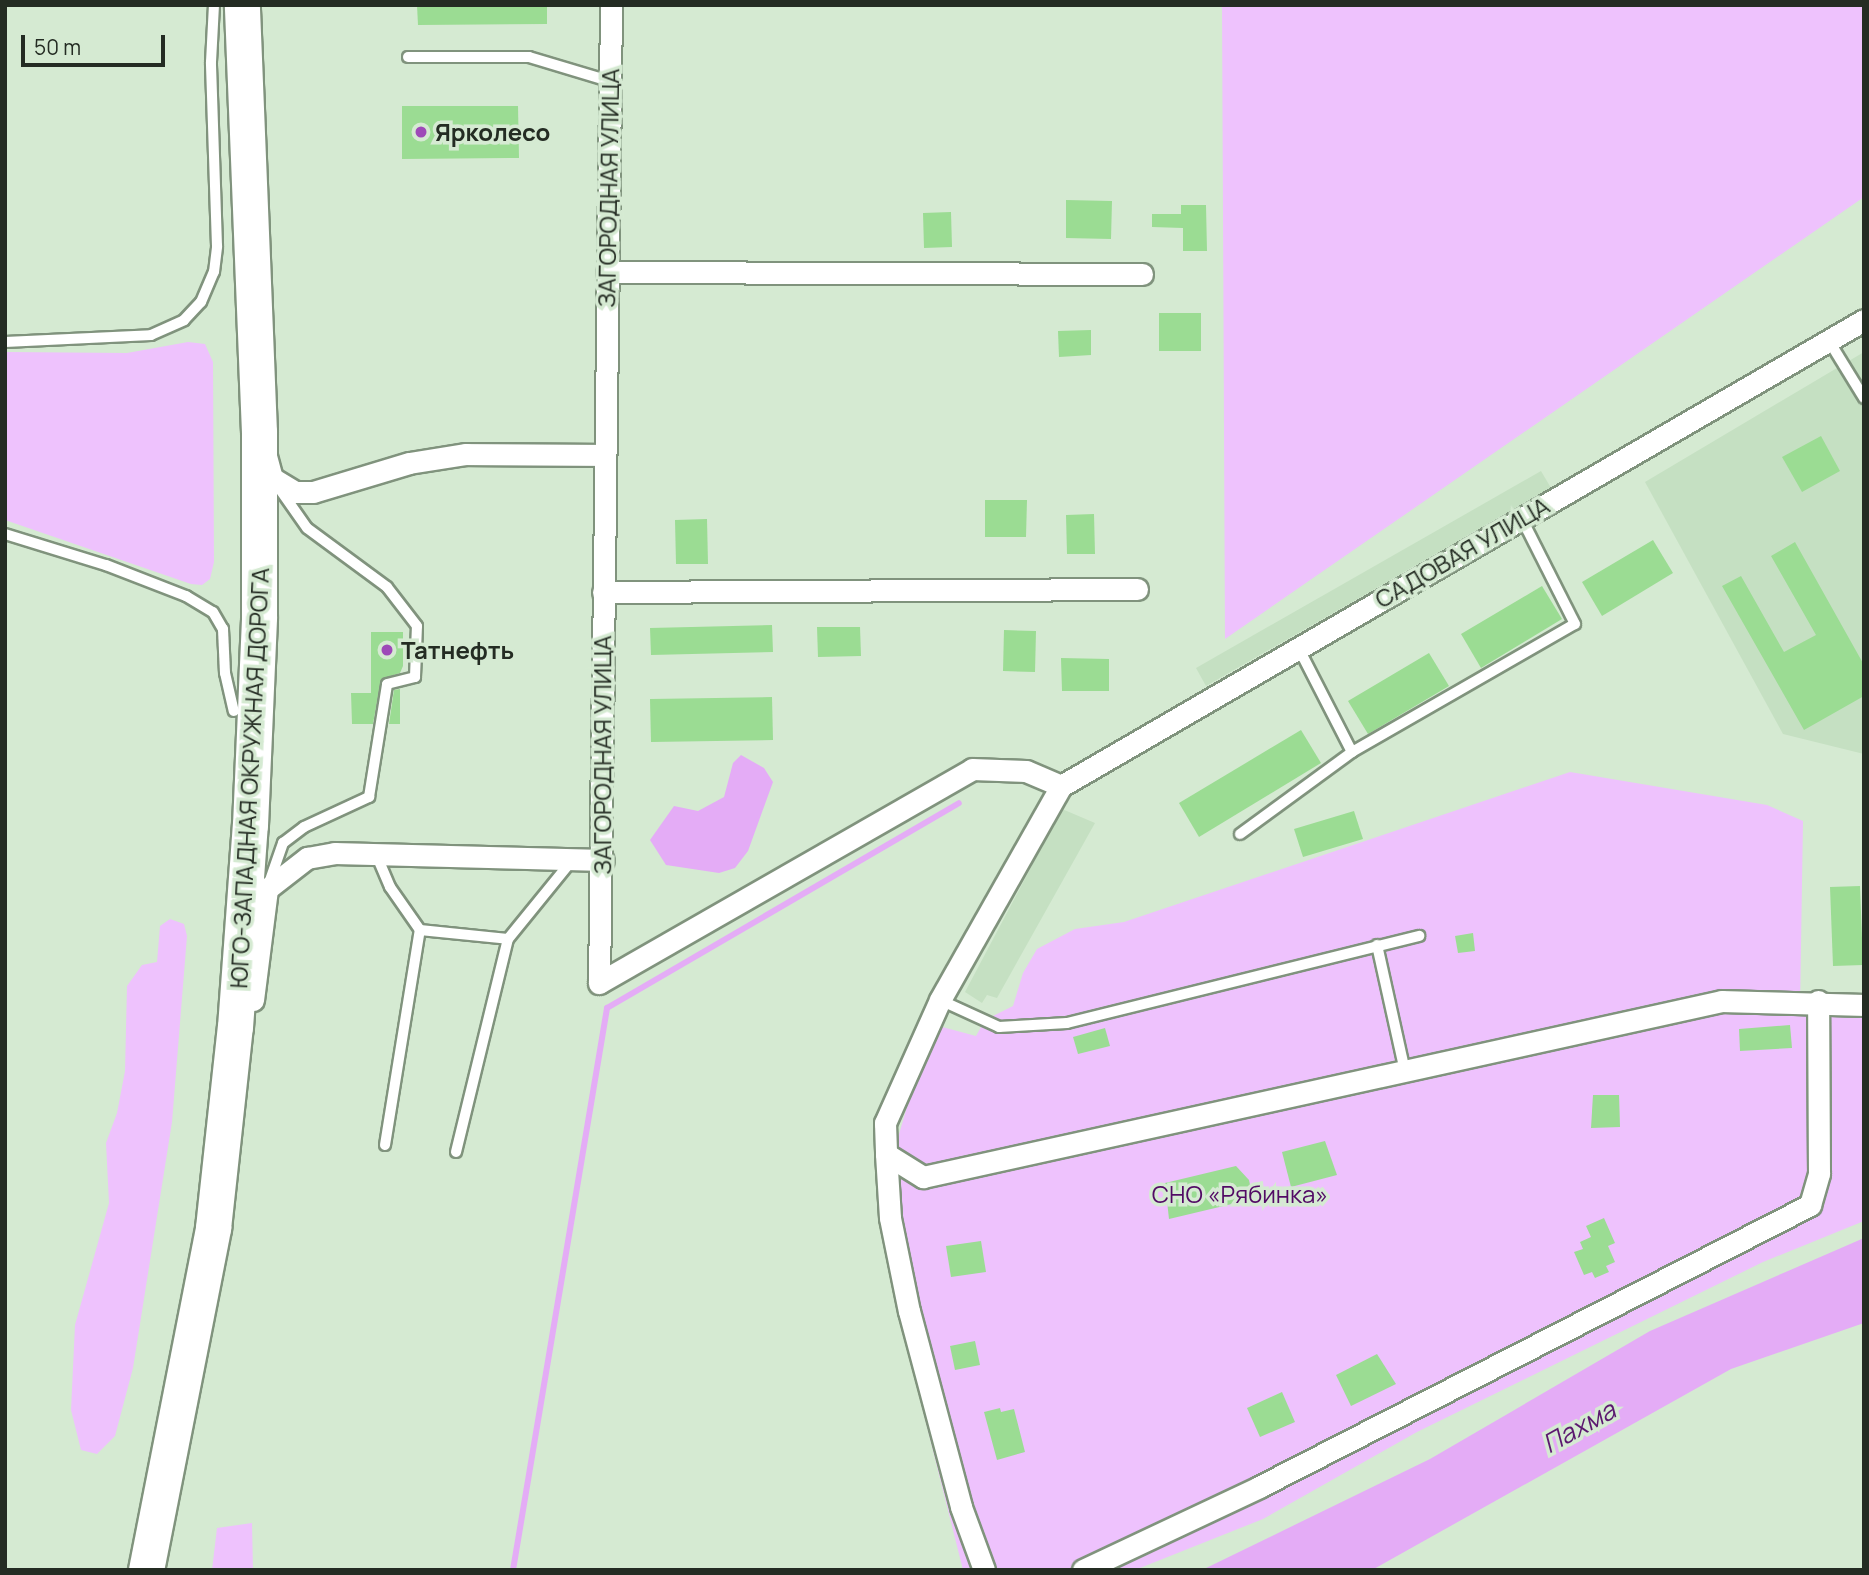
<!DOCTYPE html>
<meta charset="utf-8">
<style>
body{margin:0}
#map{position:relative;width:1869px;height:1575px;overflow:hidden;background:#d5ead2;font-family:Manrope,sans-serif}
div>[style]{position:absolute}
.built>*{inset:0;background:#c5e0c2}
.green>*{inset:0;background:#eec2fd}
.water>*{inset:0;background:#e4acf6}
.stream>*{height:6px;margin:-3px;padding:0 3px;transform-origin:3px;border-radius:3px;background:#e4acf6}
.building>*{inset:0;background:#9bdc93}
.roads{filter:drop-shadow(2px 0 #80937d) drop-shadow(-2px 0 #80937d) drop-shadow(0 2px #80937d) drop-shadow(0 -2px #80937d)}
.service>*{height:10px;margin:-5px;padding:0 5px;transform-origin:5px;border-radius:5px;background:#fff}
.minor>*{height:21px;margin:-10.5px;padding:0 10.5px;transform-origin:10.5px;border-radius:10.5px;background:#fff}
.trunk>*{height:35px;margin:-17.5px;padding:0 17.5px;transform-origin:17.5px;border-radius:17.5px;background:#fff}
.dots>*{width:19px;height:19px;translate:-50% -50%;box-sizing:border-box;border:4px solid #d5ead2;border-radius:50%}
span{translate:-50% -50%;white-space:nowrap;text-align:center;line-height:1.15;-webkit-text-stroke:7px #d5ead2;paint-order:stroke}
.poi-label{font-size:24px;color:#242c23;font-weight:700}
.left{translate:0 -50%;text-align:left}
.street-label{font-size:24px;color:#242c23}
.park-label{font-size:24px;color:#520a65}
.water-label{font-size:26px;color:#5b186f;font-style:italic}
.frame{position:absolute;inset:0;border:7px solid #242c23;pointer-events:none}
.scale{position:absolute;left:21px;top:35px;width:144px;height:32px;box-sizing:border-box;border:4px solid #242c23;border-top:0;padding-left:9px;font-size:21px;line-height:24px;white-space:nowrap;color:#242c23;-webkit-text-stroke:5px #d5ead2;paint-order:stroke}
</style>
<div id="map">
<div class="built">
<i style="clip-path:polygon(1864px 352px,1864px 754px,1783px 734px,1645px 482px)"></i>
<i style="clip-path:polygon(1541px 471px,1551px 488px,1206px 686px,1196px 668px)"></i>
<i style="clip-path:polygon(1062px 809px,1095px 823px,997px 998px,987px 995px,982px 1003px,965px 992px)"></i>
</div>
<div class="green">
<i style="clip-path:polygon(1222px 5px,1864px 5px,1864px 197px,1225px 639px)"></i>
<i style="clip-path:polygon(188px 342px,205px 344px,213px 362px,214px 562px,210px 579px,202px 585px,191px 584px,5px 520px,5px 352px,127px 353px)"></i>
<i style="clip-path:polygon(1570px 772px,1767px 805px,1803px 821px,1800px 1008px,1864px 1008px,1864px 1221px,1763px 1262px,1417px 1432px,1263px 1519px,1135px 1570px,963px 1570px,900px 1319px,883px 1209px,893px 1155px,931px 1024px,976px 1036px,985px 1020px,1013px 1006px,1023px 973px,1037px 949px,1075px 929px,1124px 922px)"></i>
<i style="clip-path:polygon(170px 919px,184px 924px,187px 936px,172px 1122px,133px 1368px,115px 1436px,97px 1454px,81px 1450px,71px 1410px,75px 1325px,109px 1203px,106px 1143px,117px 1113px,125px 1071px,127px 986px,142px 965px,157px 962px,160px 926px)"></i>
<i style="clip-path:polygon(252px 1523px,253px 1570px,212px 1570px,217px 1528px)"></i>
</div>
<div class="water">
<i style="clip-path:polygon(741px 755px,764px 768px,773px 782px,748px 851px,735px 868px,719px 873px,666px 865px,650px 840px,674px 806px,698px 811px,724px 797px,733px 763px)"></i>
<i style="clip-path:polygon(1864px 1238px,1864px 1323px,1731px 1369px,1372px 1570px,1202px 1570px,1430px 1459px,1650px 1331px)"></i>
</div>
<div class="stream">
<i style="left:513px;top:1570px;width:570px;rotate:-80.5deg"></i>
<i style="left:607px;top:1008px;width:407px;rotate:-30.2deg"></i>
</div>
<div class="building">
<i style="clip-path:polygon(417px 5px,547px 5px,547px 24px,418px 25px)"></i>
<i style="clip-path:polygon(402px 106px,518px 106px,519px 158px,402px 159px)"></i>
<i style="clip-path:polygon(1066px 200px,1112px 201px,1111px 239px,1066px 238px)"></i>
<i style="clip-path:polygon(1181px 205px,1206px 205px,1207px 251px,1183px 251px,1183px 228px,1152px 227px,1152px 214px,1181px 214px)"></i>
<i style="clip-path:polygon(951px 212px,952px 247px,924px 248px,923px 213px)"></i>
<i style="clip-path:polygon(1159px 313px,1201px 313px,1201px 351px,1159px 351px)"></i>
<i style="clip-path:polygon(1091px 330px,1091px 355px,1059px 357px,1058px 331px)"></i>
<i style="clip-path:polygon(1821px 436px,1840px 471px,1802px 492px,1782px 457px)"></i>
<i style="clip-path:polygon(985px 500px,1027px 500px,1026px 537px,985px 537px)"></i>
<i style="clip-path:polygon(1094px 514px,1095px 554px,1067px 554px,1066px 515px)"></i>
<i style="clip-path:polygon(707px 519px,708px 564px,676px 564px,675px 520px)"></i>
<i style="clip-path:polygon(1653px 540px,1673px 573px,1602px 616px,1582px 582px)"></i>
<i style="clip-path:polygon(1795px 542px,1864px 665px,1864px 696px,1804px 730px,1722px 586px,1741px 576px,1784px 652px,1816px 635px,1771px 556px)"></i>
<i style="clip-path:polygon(1542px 586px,1562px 619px,1481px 668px,1461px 634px)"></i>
<i style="clip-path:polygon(772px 625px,773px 652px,651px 655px,650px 628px)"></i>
<i style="clip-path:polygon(817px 627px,860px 627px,861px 656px,818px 657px)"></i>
<i style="clip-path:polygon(1004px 630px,1036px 631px,1035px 672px,1003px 671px)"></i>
<i style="clip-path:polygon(371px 632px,403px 632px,403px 666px,400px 673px,381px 679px,373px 724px,352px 724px,351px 693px,371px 693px)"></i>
<i style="clip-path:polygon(1429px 653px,1449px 686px,1368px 734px,1348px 701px)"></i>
<i style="clip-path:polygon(1061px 658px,1109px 659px,1109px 691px,1062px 691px)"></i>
<i style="clip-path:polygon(400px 689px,400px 724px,389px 724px,394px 690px)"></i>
<i style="clip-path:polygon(772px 697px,773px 740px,651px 742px,650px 699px)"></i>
<i style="clip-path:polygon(1301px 730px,1321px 763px,1199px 837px,1179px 803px)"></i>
<i style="clip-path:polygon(1354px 811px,1363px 839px,1303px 857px,1294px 829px)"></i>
<i style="clip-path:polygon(1860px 886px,1863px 965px,1833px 966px,1830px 887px)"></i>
<i style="clip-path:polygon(1473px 933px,1475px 951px,1458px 953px,1455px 936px)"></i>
<i style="clip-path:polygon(1790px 1025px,1792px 1048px,1740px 1051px,1739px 1029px)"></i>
<i style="clip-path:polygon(1105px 1028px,1110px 1046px,1078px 1054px,1073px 1037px)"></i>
<i style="clip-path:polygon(1593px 1095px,1619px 1095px,1620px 1127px,1591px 1128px)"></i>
<i style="clip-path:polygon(1325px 1141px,1337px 1175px,1291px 1187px,1282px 1152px)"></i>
<i style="clip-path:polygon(1236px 1166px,1249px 1180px,1253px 1199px,1169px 1219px,1165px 1183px)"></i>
<i style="clip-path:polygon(1604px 1218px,1615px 1243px,1608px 1246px,1615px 1262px,1606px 1266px,1609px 1272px,1595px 1278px,1592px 1272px,1584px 1275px,1574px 1252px,1583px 1249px,1580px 1242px,1591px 1237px,1586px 1226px)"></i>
<i style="clip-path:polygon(981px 1241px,986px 1272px,951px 1277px,946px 1246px)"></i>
<i style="clip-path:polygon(975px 1341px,980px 1365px,955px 1370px,950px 1346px)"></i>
<i style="clip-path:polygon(1377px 1354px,1396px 1384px,1351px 1406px,1336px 1375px)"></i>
<i style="clip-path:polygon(1282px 1392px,1295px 1422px,1260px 1437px,1247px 1408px)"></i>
<i style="clip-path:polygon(1000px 1408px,1001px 1412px,1014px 1409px,1025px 1452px,997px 1460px,984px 1412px)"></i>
</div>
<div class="roads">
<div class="service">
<i style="left:408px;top:57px;width:121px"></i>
<i style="left:529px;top:57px;width:84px;rotate:16.7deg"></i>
<i style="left:1829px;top:341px;width:67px;rotate:58.4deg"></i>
<i style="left:5px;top:342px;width:146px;rotate:-2.7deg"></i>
<i style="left:151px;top:335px;width:36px;rotate:-24deg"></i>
<i style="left:184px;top:320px;width:25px;rotate:-47deg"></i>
<i style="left:201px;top:302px;width:33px;rotate:-67deg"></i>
<i style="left:214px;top:272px;width:26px;rotate:-83deg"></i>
<i style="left:217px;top:246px;width:184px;rotate:-91.9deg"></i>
<i style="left:211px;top:62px;width:57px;rotate:-87deg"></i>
<i style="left:5px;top:534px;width:106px;rotate:17.1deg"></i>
<i style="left:106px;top:565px;width:86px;rotate:21.2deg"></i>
<i style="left:186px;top:596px;width:31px;rotate:31deg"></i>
<i style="left:213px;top:612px;width:20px;rotate:60deg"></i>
<i style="left:223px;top:629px;width:44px;rotate:87.4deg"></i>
<i style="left:225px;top:673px;width:39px;rotate:77deg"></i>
<i style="left:1298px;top:647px;width:118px;rotate:62.8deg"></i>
<i style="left:1352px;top:752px;width:257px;rotate:-29.9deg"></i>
<i style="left:1575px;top:624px;width:120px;rotate:-116.8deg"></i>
<i style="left:1240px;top:834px;width:139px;rotate:-36.2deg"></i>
<i style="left:376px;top:854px;width:36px;rotate:67deg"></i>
<i style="left:390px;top:887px;width:52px;rotate:55.1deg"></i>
<i style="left:420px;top:930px;width:88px;rotate:5.8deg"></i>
<i style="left:508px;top:939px;width:103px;rotate:-50.9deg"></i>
<i style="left:268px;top:886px;width:46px;rotate:-70.8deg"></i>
<i style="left:283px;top:843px;width:26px;rotate:-37deg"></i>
<i style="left:304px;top:827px;width:72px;rotate:-24.8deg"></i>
<i style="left:369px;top:797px;width:114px;rotate:-80.9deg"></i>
<i style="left:387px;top:684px;width:29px;rotate:-14deg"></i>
<i style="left:415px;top:677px;width:51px;rotate:-87.8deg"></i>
<i style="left:417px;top:626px;width:49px;rotate:-127.6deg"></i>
<i style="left:387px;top:587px;width:99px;rotate:-143.6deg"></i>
<i style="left:307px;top:528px;width:49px;rotate:-125deg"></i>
<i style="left:1377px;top:945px;width:129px;rotate:77.5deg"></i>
<i style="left:940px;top:1000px;width:65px;rotate:24.6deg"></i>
<i style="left:999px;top:1027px;width:68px;rotate:-3.4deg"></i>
<i style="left:1067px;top:1023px;width:363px;rotate:-13.9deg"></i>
<i style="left:385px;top:1145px;width:218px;rotate:-80.8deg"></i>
<i style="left:456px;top:1152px;width:219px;rotate:-76.3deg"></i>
</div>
<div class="minor">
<i style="left:611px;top:5px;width:978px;rotate:90.7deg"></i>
<i style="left:599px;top:983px;width:430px;rotate:-29.8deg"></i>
<i style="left:972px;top:769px;width:54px;rotate:2.1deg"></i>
<i style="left:1026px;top:771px;width:38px;rotate:23deg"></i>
<i style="left:607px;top:272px;width:535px;rotate:0.21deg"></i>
<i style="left:1864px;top:320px;width:928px;rotate:149.87deg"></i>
<i style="left:1061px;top:786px;width:246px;rotate:119.5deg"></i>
<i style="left:940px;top:1000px;width:135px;rotate:114.1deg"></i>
<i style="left:885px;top:1123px;width:31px;rotate:88deg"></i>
<i style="left:886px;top:1154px;width:44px;rotate:31.9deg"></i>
<i style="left:923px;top:1177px;width:818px;rotate:-12.42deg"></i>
<i style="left:1722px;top:1001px;width:142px;rotate:1.6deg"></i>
<i style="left:266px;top:456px;width:23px;rotate:75deg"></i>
<i style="left:272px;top:478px;width:27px;rotate:31deg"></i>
<i style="left:295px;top:492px;width:18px"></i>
<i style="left:313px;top:492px;width:100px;rotate:-16.8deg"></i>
<i style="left:409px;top:463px;width:58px;rotate:-9deg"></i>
<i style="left:466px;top:454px;width:136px;rotate:0.4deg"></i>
<i style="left:603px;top:592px;width:534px;rotate:-0.32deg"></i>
<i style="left:253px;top:1000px;width:112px;rotate:-82.8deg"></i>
<i style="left:267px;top:889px;width:51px;rotate:-37.8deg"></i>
<i style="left:307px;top:858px;width:28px;rotate:-10deg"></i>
<i style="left:335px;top:853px;width:268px;rotate:1.5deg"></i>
<i style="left:886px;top:1154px;width:64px;rotate:86.4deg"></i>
<i style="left:890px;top:1218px;width:95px;rotate:78.5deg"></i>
<i style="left:909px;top:1311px;width:203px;rotate:75.1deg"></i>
<i style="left:961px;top:1507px;width:67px;rotate:69.9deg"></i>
<i style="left:1083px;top:1570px;width:195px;rotate:-25.2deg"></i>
<i style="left:1259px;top:1487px;width:619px;rotate:-27.1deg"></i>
<i style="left:1810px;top:1205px;width:33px;rotate:-74deg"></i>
<i style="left:1819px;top:1173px;width:172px;rotate:-90.3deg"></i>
</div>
<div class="trunk">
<i style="left:146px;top:1570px;width:349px;rotate:-78.9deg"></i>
<i style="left:213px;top:1228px;width:202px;rotate:-83.8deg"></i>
<i style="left:235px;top:1027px;width:203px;rotate:-85.8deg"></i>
<i style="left:250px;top:825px;width:209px;rotate:-87.5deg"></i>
<i style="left:259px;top:616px;width:184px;rotate:-90deg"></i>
<i style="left:259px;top:432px;width:427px;rotate:-92.3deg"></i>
</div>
</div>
<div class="dots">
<i style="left:421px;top:132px;background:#9e4ab8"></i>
<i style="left:387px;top:650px;background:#9e4ab8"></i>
</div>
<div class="poi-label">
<span class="left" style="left:435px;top:132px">Ярколесо</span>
<span class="left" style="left:401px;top:650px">Татнефть</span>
</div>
<div class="street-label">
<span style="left:608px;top:188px;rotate:-89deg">ЗАГОРОДНАЯ УЛИЦА</span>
<span style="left:1462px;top:552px;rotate:-30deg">САДОВАЯ УЛИЦА</span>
<span style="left:602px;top:755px;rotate:-90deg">ЗАГОРОДНАЯ УЛИЦА</span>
<span style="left:249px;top:778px;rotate:-87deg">ЮГО-ЗАПАДНАЯ ОКРУЖНАЯ ДОРОГА</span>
</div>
<div class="park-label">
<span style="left:1240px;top:1194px">СНО «Рябинка»</span>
</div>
<div class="water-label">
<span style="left:1579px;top:1427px;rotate:-29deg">Пахма</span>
</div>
<div class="frame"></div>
<div class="scale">50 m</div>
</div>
